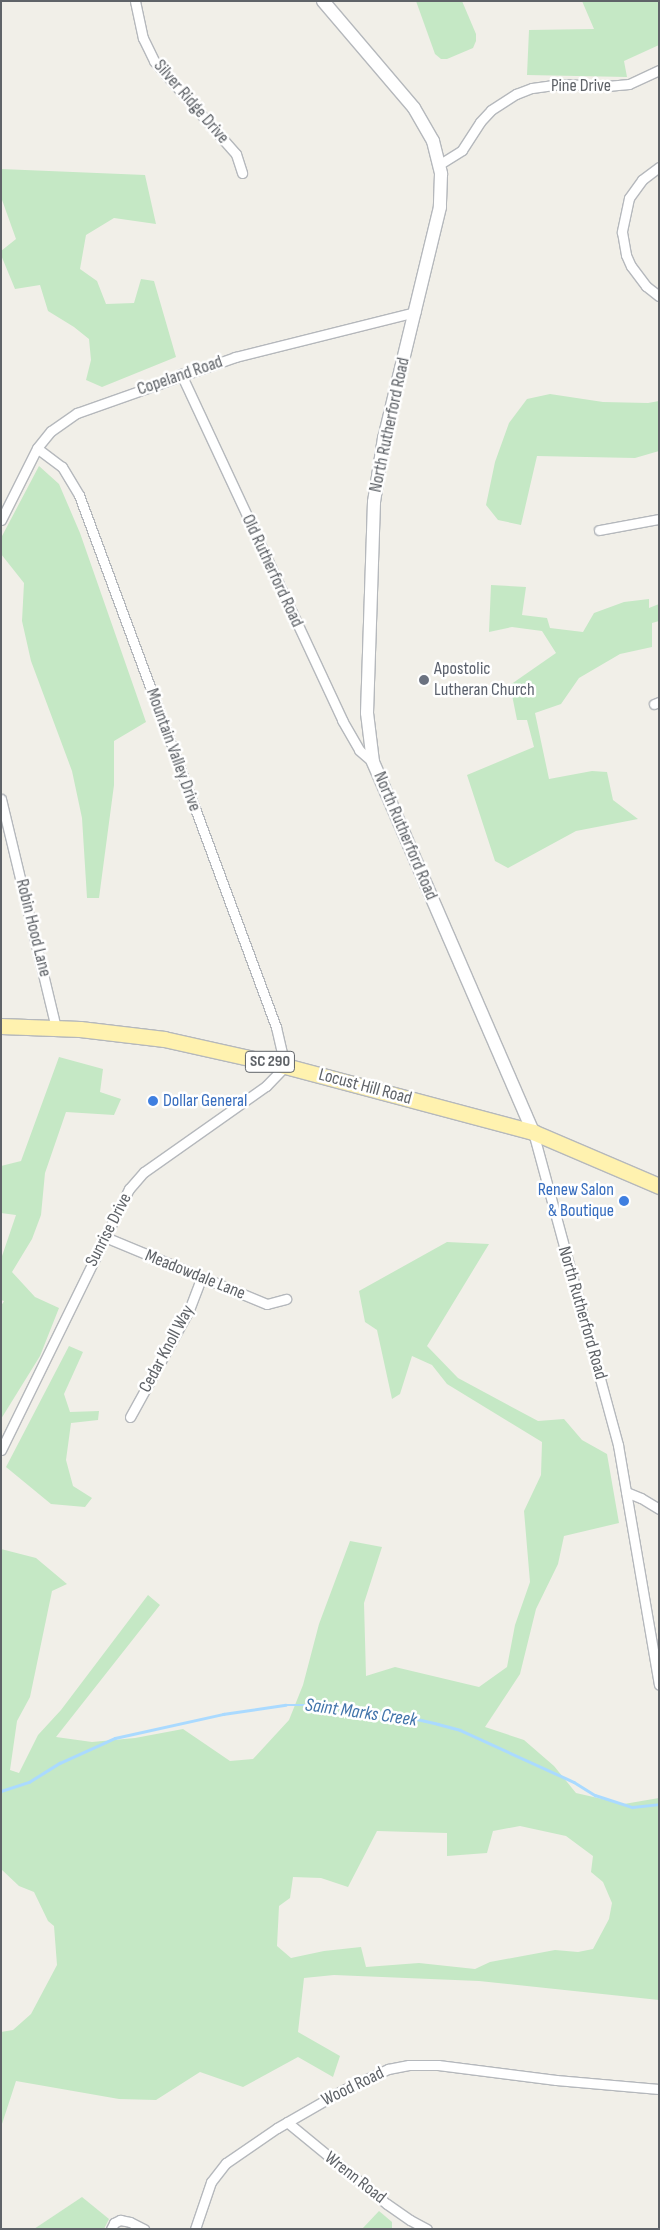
<!DOCTYPE html>
<style>
body{margin:0}
#map{position:relative;width:660px;height:2230px;overflow:hidden;background:#f1efe8;font-family:"Sofia Sans Condensed",sans-serif}
div>[style]{position:absolute}
.green>*{inset:0;background:#c5e8c5}
.stream>*{height:2.5px;margin:-1.25px;padding:0 1.25px;transform-origin:1.25px;border-radius:1.25px;background:#aadaff}
.roads{filter:drop-shadow(1px 0 #b5b8bc) drop-shadow(-1px 0 #b5b8bc) drop-shadow(0 1px #b5b8bc) drop-shadow(0 -1px #b5b8bc)}
.street>*{height:9px;margin:-4.5px;padding:0 4.5px;transform-origin:4.5px;border-radius:4.5px;background:#fff}
.secondary>*{height:12px;margin:-6px;padding:0 6px;transform-origin:6px;border-radius:6px;background:#fff}
.primary>*{height:15px;margin:-7.5px;padding:0 7.5px;transform-origin:7.5px;border-radius:7.5px;background:#fff2af}
.dots>*{width:14px;height:14px;translate:-50% -50%;box-sizing:border-box;border:2px solid #fff;border-radius:50%}
span{translate:-50% -50%;white-space:nowrap;text-align:center;line-height:1.15;-webkit-text-stroke:5px #fff;paint-order:stroke}
.shield-label span{padding:1px 4px;background:#fff;border:1px solid;border-radius:4px;-webkit-text-stroke-width:0}
.shield-label{font-size:16px;color:#5f6368;font-weight:700}
.street-label{font-size:18px;color:#5f6368}
.worship-label{font-size:18px;color:#5b616d}
.left{translate:0 -50%;text-align:left}
.shop-label{font-size:18px;color:#366cbe}
.right{translate:-100% -50%;text-align:right}
.water-label{font-size:19px;color:#4174aa;font-style:italic}
.frame{position:absolute;inset:0;border:2px solid #5f6368;pointer-events:none}
</style>
<div id="map">
<div class="green">
<i style="clip-path:polygon(416px 1px,462px 1px,476px 34px,476px 41px,473px 48px,447px 59px,441px 59px,435px 54px)"></i>
<i style="clip-path:polygon(582px 1px,659px 1px,659px 45px,624px 61px,627px 77px,527px 75px,529px 30px,594px 29px)"></i>
<i style="clip-path:polygon(1px 169px,145px 175px,156px 224px,114px 218px,86px 235px,80px 269px,97px 281px,106px 304px,134px 303px,141px 279px,154px 281px,176px 357px,102px 387px,86px 380px,91px 360px,89px 339px,74px 327px,48px 311px,40px 285px,15px 289px,1px 255px,1px 251px,16px 239px,1px 197px)"></i>
<i style="clip-path:polygon(550px 394px,603px 402px,648px 403px,659px 401px,659px 451px,635px 458px,537px 456px,521px 525px,498px 520px,486px 505px,495px 462px,509px 423px,527px 399px)"></i>
<i style="clip-path:polygon(39px 466px,59px 484px,80px 533px,146px 722px,114px 741px,114px 785px,99px 898px,87px 898px,82px 818px,72px 771px,31px 661px,22px 621px,24px 583px,1px 554px,1px 538px)"></i>
<i style="clip-path:polygon(491px 585px,526px 587px,522px 615px,547px 618px,550px 628px,583px 632px,594px 613px,624px 602px,649px 599px,649px 608px,659px 604px,659px 621px,652px 623px,652px 647px,620px 654px,579px 678px,561px 704px,535px 713px,549px 779px,592px 771px,607px 772px,613px 800px,638px 819px,576px 831px,508px 868px,495px 861px,467px 775px,534px 747px,527px 720px,517px 720px,510px 685px,556px 653px,542px 631px,512px 627px,489px 632px)"></i>
<i style="clip-path:polygon(59px 1057px,103px 1069px,100px 1092px,121px 1099px,114px 1115px,66px 1112px,45px 1173px,41px 1215px,32px 1239px,12px 1272px,35px 1297px,59px 1308px,40px 1356px,1px 1419px,1px 1306px,4px 1301px,1px 1300px,1px 1259px,16px 1215px,1px 1213px,1px 1166px,21px 1161px)"></i>
<i style="clip-path:polygon(evenodd,447px 1242px,489px 1244px,427px 1346px,458px 1378px,538px 1421px,564px 1419px,582px 1440px,607px 1454px,619px 1523px,564px 1536px,558px 1564px,536px 1609px,520px 1674px,485px 1727px,524px 1740px,554px 1766px,576px 1793px,624px 1804px,659px 1798px,659px 2000px,479px 1981px,334px 1975px,304px 1978px,298px 2032px,340px 2056px,333px 2077px,298px 2057px,243px 2087px,200px 2072px,156px 2100px,119px 2099px,16px 2081px,1px 2127px,1px 2032px,13px 2030px,31px 2014px,57px 1965px,54px 1926px,48px 1921px,34px 1892px,19px 1886px,1px 1869px,1px 1549px,36px 1558px,67px 1584px,52px 1591px,30px 1697px,17px 1721px,10px 1770px,19px 1773px,38px 1735px,61px 1710px,148px 1595px,160px 1605px,56px 1737px,92px 1742px,135px 1738px,183px 1729px,230px 1761px,253px 1759px,289px 1720px,303px 1685px,319px 1624px,350px 1541px,382px 1547px,364px 1603px,366px 1676px,395px 1667px,479px 1687px,507px 1667px,515px 1625px,530px 1582px,524px 1511px,541px 1475px,542px 1442px,447px 1384px,432px 1365px,412px 1356px,400px 1394px,392px 1399px,377px 1330px,365px 1322px,359px 1291px,447px 1242px,520px 1826px,566px 1836px,593px 1856px,591px 1872px,603px 1882px,612px 1903px,609px 1919px,593px 1949px,578px 1952px,555px 1950px,490px 1962px,475px 1969px,419px 1963px,366px 1967px,361px 1947px,324px 1951px,291px 1958px,277px 1946px,279px 1906px,290px 1898px,293px 1877px,321px 1878px,348px 1887px,377px 1831px,447px 1833px,447px 1856px,487px 1853px,493px 1831px,520px 1826px)"></i>
<i style="clip-path:polygon(69px 1346px,83px 1352px,64px 1394px,70px 1412px,99px 1411px,98px 1420px,71px 1423px,66px 1460px,73px 1486px,92px 1498px,85px 1507px,51px 1504px,6px 1467px)"></i>
<i style="clip-path:polygon(82px 2197px,109px 2219px,104px 2229px,34px 2229px)"></i>
<i style="clip-path:polygon(379px 2211px,392px 2222px,392px 2229px,362px 2229px)"></i>
</div>
<div class="stream">
<i style="left:1px;top:1791px;width:29px;rotate:-18deg"></i>
<i style="left:29px;top:1782px;width:36px;rotate:-32deg"></i>
<i style="left:60px;top:1763px;width:60px;rotate:-24.4deg"></i>
<i style="left:115px;top:1738px;width:111px;rotate:-12.5deg"></i>
<i style="left:223px;top:1714px;width:63px;rotate:-8.3deg"></i>
<i style="left:285px;top:1705px;width:37px"></i>
<i style="left:322px;top:1705px;width:87px;rotate:7.9deg"></i>
<i style="left:408px;top:1717px;width:31px;rotate:13deg"></i>
<i style="left:438px;top:1724px;width:23px;rotate:15deg"></i>
<i style="left:460px;top:1730px;width:125px;rotate:24.5deg"></i>
<i style="left:574px;top:1782px;width:25px;rotate:32deg"></i>
<i style="left:595px;top:1795px;width:39px;rotate:18deg"></i>
<i style="left:632px;top:1807px;width:27px;rotate:-6deg"></i>
</div>
<div class="roads">
<div class="street">
<i style="left:135px;top:1px;width:38px;rotate:78deg"></i>
<i style="left:143px;top:38px;width:25px;rotate:64deg"></i>
<i style="left:154px;top:61px;width:124px;rotate:48.6deg"></i>
<i style="left:236px;top:154px;width:20px;rotate:72deg"></i>
<i style="left:440px;top:164px;width:26px;rotate:-32deg"></i>
<i style="left:462px;top:150px;width:33px;rotate:-57deg"></i>
<i style="left:480px;top:122px;width:16px;rotate:-47deg"></i>
<i style="left:491px;top:110px;width:30px;rotate:-33deg"></i>
<i style="left:516px;top:94px;width:17px;rotate:-21deg"></i>
<i style="left:532px;top:88px;width:27px;rotate:-8deg"></i>
<i style="left:559px;top:84px;width:48px;rotate:2.4deg"></i>
<i style="left:607px;top:86px;width:22px;rotate:-5deg"></i>
<i style="left:629px;top:84px;width:33px;rotate:-25deg"></i>
<i style="left:659px;top:167px;width:21px;rotate:143deg"></i>
<i style="left:642px;top:180px;width:22px;rotate:126deg"></i>
<i style="left:629px;top:198px;width:35px;rotate:102deg"></i>
<i style="left:622px;top:232px;width:23px;rotate:80deg"></i>
<i style="left:626px;top:255px;width:12px;rotate:66deg"></i>
<i style="left:631px;top:266px;width:25px;rotate:53deg"></i>
<i style="left:646px;top:286px;width:16px;rotate:38deg"></i>
<i style="left:181px;top:374px;width:382px;rotate:65deg"></i>
<i style="left:342px;top:720px;width:34px;rotate:60deg"></i>
<i style="left:359px;top:750px;width:18px;rotate:41deg"></i>
<i style="left:1px;top:520px;width:80px;rotate:-63.4deg"></i>
<i style="left:37px;top:448px;width:22px;rotate:-51deg"></i>
<i style="left:51px;top:431px;width:32px;rotate:-35deg"></i>
<i style="left:77px;top:413px;width:168px;rotate:-19.5deg"></i>
<i style="left:235px;top:357px;width:186px;rotate:-14deg"></i>
<i style="left:599px;top:530px;width:61px;rotate:-10.4deg"></i>
<i style="left:654px;top:704px;width:5px;rotate:-22deg"></i>
<i style="left:1px;top:799px;width:236px;rotate:76.5deg"></i>
<i style="left:533px;top:1132px;width:324px;rotate:74.8deg"></i>
<i style="left:618px;top:1445px;width:243px;rotate:80.3deg"></i>
<i style="left:105px;top:1237px;width:175px;rotate:22.5deg"></i>
<i style="left:267px;top:1304px;width:20px;rotate:-15deg"></i>
<i style="left:130px;top:1417px;width:122px;rotate:-61.1deg"></i>
<i style="left:189px;top:1310px;width:33px;rotate:-69deg"></i>
<i style="left:1px;top:1450px;width:291px;rotate:-63.9deg"></i>
<i style="left:129px;top:1189px;width:23px;rotate:-49deg"></i>
<i style="left:144px;top:1172px;width:149px;rotate:-35.2deg"></i>
<i style="left:266px;top:1086px;width:28px;rotate:-46deg"></i>
<i style="left:285px;top:1066px;width:40px;rotate:-103deg"></i>
<i style="left:276px;top:1027px;width:567px;rotate:-110.32deg"></i>
<i style="left:79px;top:495px;width:33px;rotate:-121deg"></i>
<i style="left:62px;top:467px;width:31px;rotate:-143deg"></i>
<i style="left:626px;top:1492px;width:16px;rotate:22deg"></i>
<i style="left:641px;top:1498px;width:21px;rotate:31deg"></i>
<i style="left:287px;top:2122px;width:129px;rotate:39.4deg"></i>
<i style="left:387px;top:2204px;width:28px;rotate:35deg"></i>
<i style="left:410px;top:2220px;width:19px;rotate:28deg"></i>
<i style="left:111px;top:2229px;width:7px;rotate:-63deg"></i>
<i style="left:114px;top:2223px;width:7px;rotate:-27deg"></i>
<i style="left:120px;top:2220px;width:10px;rotate:11deg"></i>
<i style="left:130px;top:2222px;width:16px;rotate:27deg"></i>
<i style="left:195px;top:2229px;width:50px;rotate:-71.2deg"></i>
<i style="left:211px;top:2182px;width:24px;rotate:-52deg"></i>
<i style="left:226px;top:2163px;width:62px;rotate:-34.5deg"></i>
<i style="left:277px;top:2128px;width:76px;rotate:-29.9deg"></i>
<i style="left:343px;top:2090px;width:50px;rotate:-25deg"></i>
<i style="left:388px;top:2069px;width:21px;rotate:-11deg"></i>
<i style="left:409px;top:2065px;width:29px"></i>
<i style="left:438px;top:2065px;width:119px;rotate:7.2deg"></i>
<i style="left:556px;top:2080px;width:103px;rotate:5deg"></i>
</div>
<div class="secondary">
<i style="left:323px;top:1px;width:140px;rotate:49.6deg"></i>
<i style="left:414px;top:108px;width:38px;rotate:60deg"></i>
<i style="left:433px;top:141px;width:34px;rotate:76deg"></i>
<i style="left:441px;top:174px;width:33px;rotate:92deg"></i>
<i style="left:440px;top:207px;width:238px;rotate:103.6deg"></i>
<i style="left:384px;top:438px;width:65px;rotate:98.9deg"></i>
<i style="left:374px;top:502px;width:211px;rotate:91.9deg"></i>
<i style="left:367px;top:713px;width:49px;rotate:83deg"></i>
<i style="left:373px;top:762px;width:403px;rotate:66.6deg"></i>
</div>
<div class="primary">
<i style="left:1px;top:1026px;width:79px;rotate:2.2deg"></i>
<i style="left:80px;top:1029px;width:85px;rotate:6.8deg"></i>
<i style="left:164px;top:1039px;width:124px;rotate:12.6deg"></i>
<i style="left:285px;top:1066px;width:257px;rotate:14.9deg"></i>
<i style="left:533px;top:1132px;width:137px;rotate:23.2deg"></i>
</div>
</div>
<div class="dots">
<i style="left:424px;top:680px;background:#6b7280"></i>
<i style="left:153px;top:1101px;background:#3f7fe0"></i>
<i style="left:624px;top:1201px;background:#3f7fe0"></i>
</div>
<div class="shield-label">
<span style="left:270px;top:1062px">SC 290</span>
</div>
<div class="street-label">
<span style="left:581px;top:86px">Pine Drive</span>
<span style="left:191px;top:102px;rotate:49deg">Silver Ridge Drive</span>
<span style="left:180px;top:376px;rotate:-19deg">Copeland Road</span>
<span style="left:390px;top:425px;rotate:-78deg">North Rutherford Road</span>
<span style="left:272px;top:571px;rotate:65deg">Old Rutherford Road</span>
<span style="left:173px;top:750px;rotate:70deg">Mountain Valley Drive</span>
<span style="left:405px;top:836px;rotate:67deg">North Rutherford Road</span>
<span style="left:33px;top:928px;rotate:76deg">Robin Hood Lane</span>
<span style="left:365px;top:1087px;rotate:15deg">Locust Hill Road</span>
<span style="left:109px;top:1230px;rotate:-63deg">Sunrise Drive</span>
<span style="left:195px;top:1275px;rotate:22deg">Meadowdale Lane</span>
<span style="left:582px;top:1313px;rotate:74deg">North Rutherford Road</span>
<span style="left:167px;top:1349px;rotate:-62deg">Cedar Knoll Way</span>
<span style="left:353px;top:2087px;rotate:-26deg">Wood Road</span>
<span style="left:355px;top:2178px;rotate:38deg">Wrenn Road</span>
</div>
<div class="worship-label">
<span class="left" style="left:434px;top:680px">Apostolic<br>Lutheran Church</span>
</div>
<div class="shop-label">
<span class="left" style="left:163px;top:1101px">Dollar General</span>
<span class="right" style="left:614px;top:1201px">Renew Salon<br>&amp; Boutique</span>
</div>
<div class="water-label">
<span style="left:361px;top:1713px;rotate:8deg">Saint Marks Creek</span>
</div>
<div class="frame"></div>
</div>
